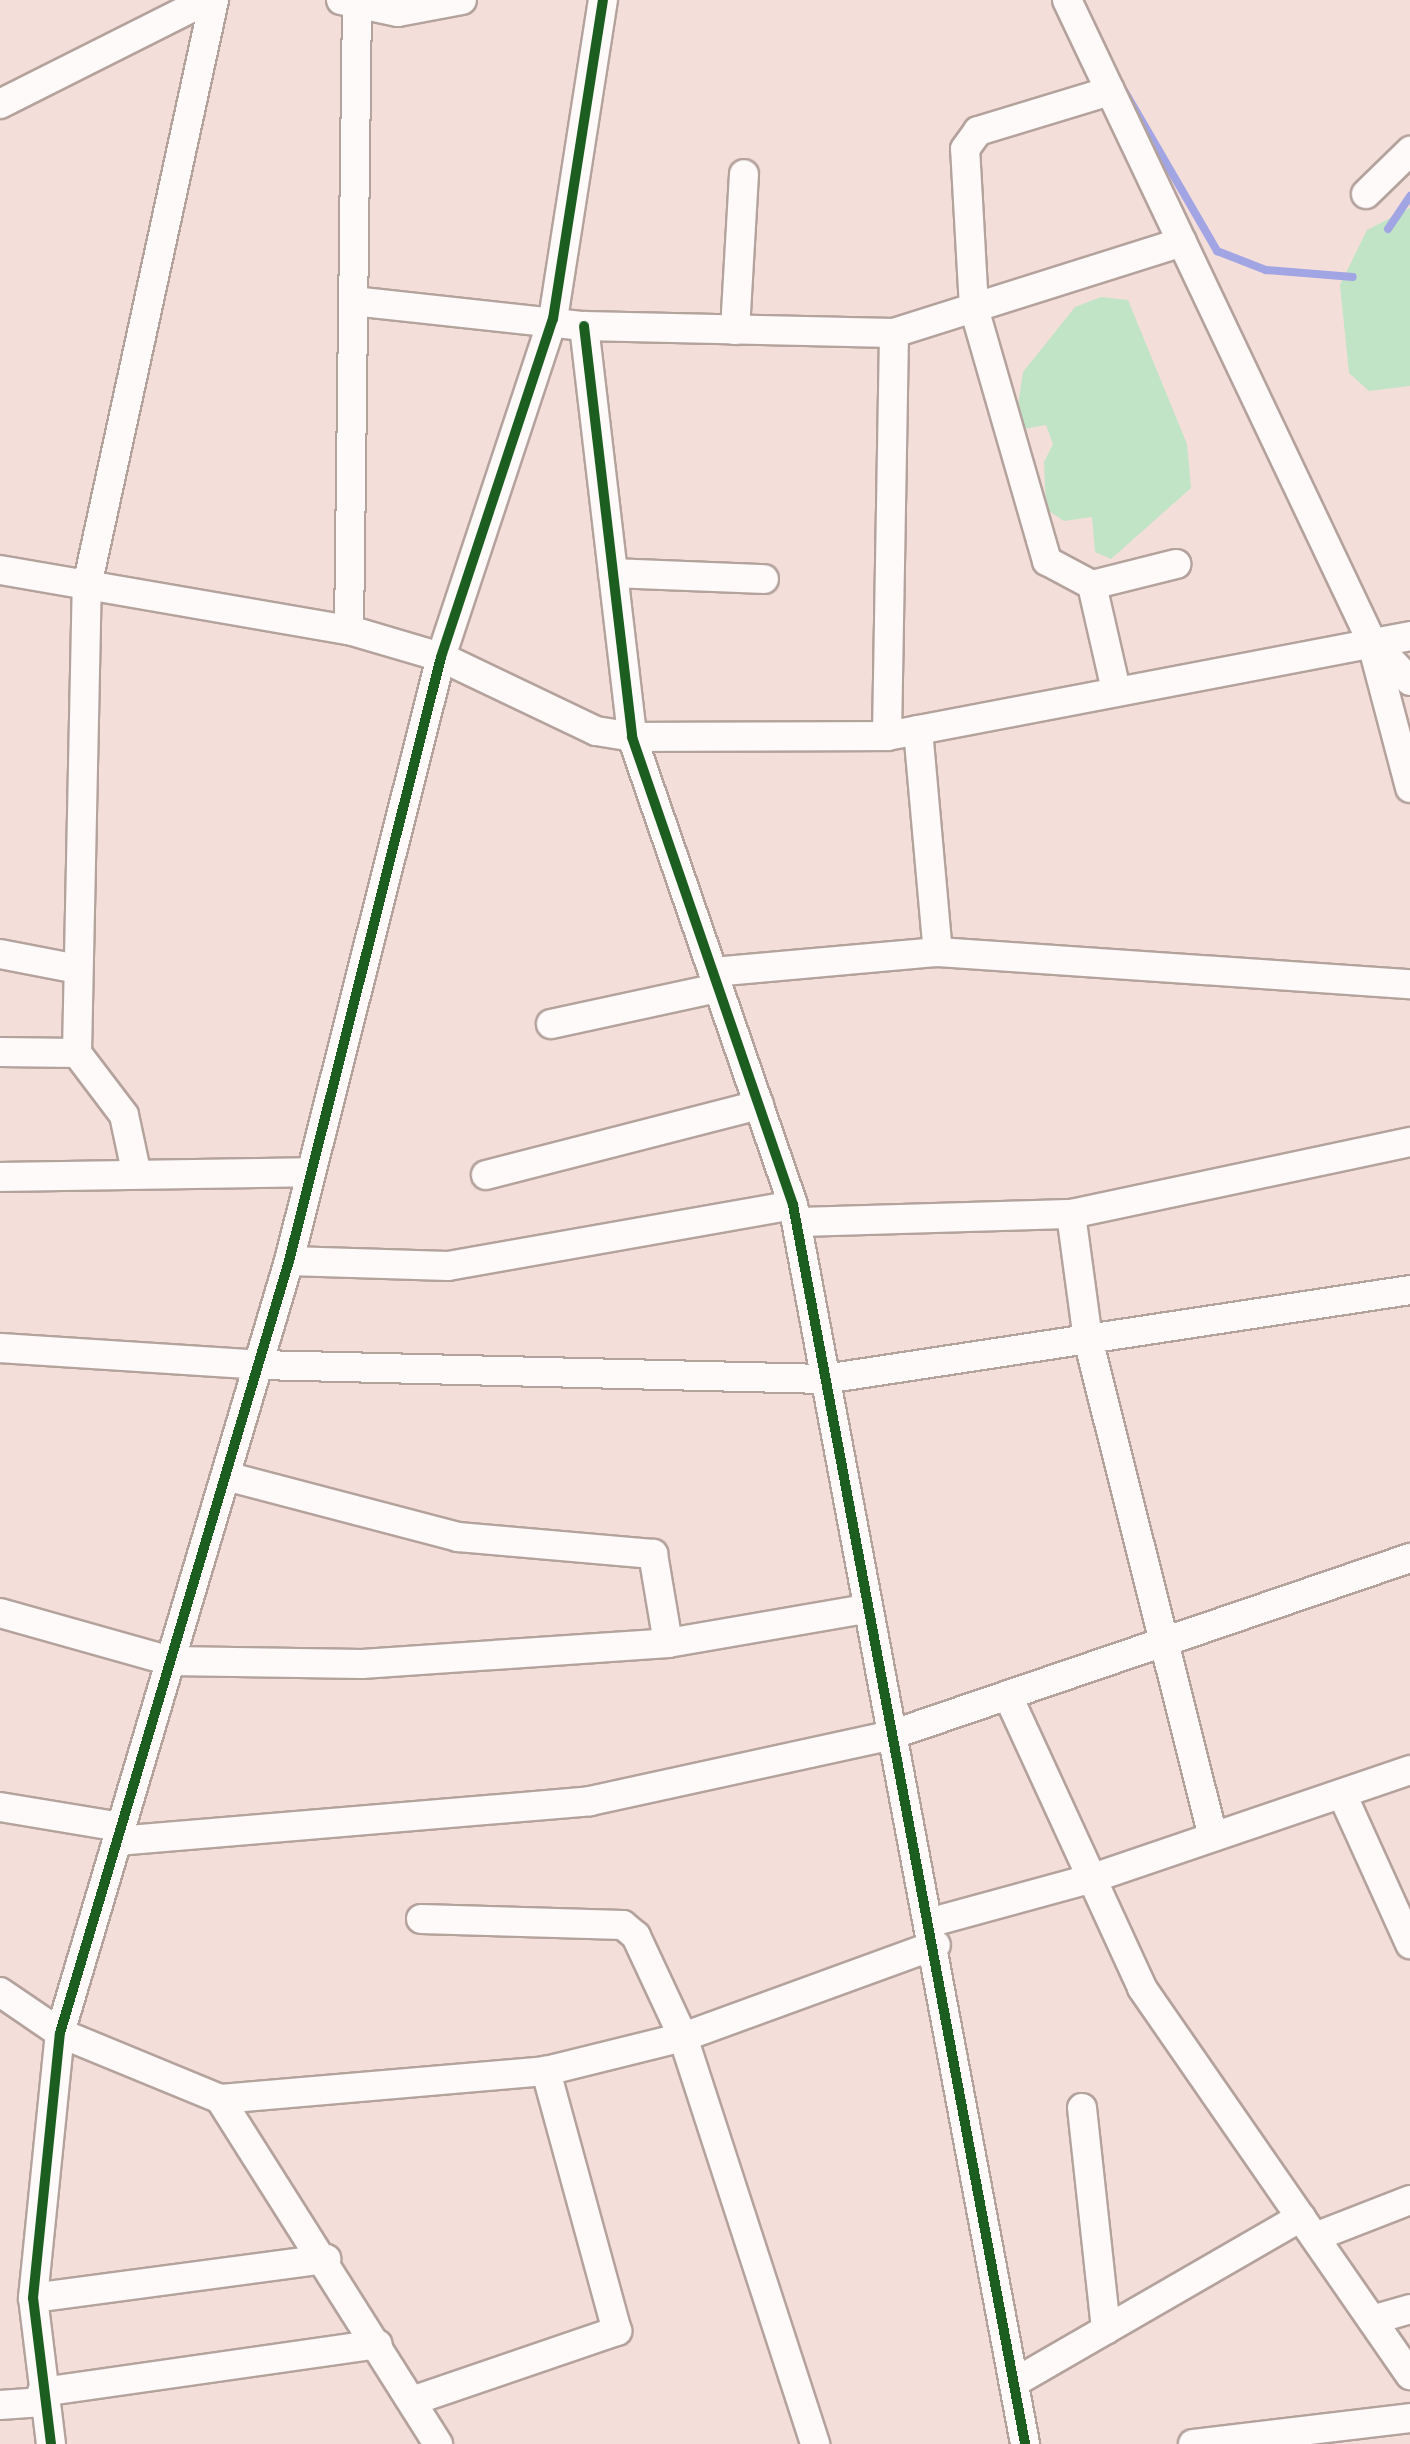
<!DOCTYPE html>
<style>
body{margin:0}
#map{position:relative;width:1410px;height:2444px;overflow:hidden;background:#f4ded9;font-family:"IBM Plex Sans",sans-serif}
div>[style]{position:absolute}
.green>*{inset:0;background:#c0e4c5}
.stream>*{height:8px;margin:-4px;padding:0 4px;transform-origin:4px;border-radius:4px;background:#a2a5e3}
.roads{filter:drop-shadow(2px 0 #b4a29d) drop-shadow(-2px 0 #b4a29d) drop-shadow(0 2px #b4a29d) drop-shadow(0 -2px #b4a29d)}
.minor>*{height:28px;margin:-14px;padding:0 14px;transform-origin:14px;border-radius:14px;background:#fdfaf9}
.cycleway>*{height:10px;margin:-5px;padding:0 5px;transform-origin:5px;border-radius:5px;background:#1b5e20}
span{translate:-50% -50%;white-space:nowrap;text-align:center;line-height:1.15;-webkit-text-stroke:10px #ffd8ce;paint-order:stroke}
</style>
<div id="map">
<div class="green">
<i style="clip-path:polygon(1410px 208px,1410px 386px,1369px 391px,1349px 373px,1340px 285px,1367px 230px)"></i>
<i style="clip-path:polygon(1101px 297px,1128px 300px,1187px 444px,1191px 488px,1111px 559px,1095px 552px,1092px 517px,1064px 521px,1046px 509px,1044px 462px,1053px 444px,1046px 425px,1024px 429px,1016px 418px,1023px 372px,1075px 307px)"></i>
</div>
<div class="stream">
<i style="left:1125px;top:92px;width:184px;rotate:59.9deg"></i>
<i style="left:1217px;top:251px;width:53px;rotate:21.2deg"></i>
<i style="left:1266px;top:270px;width:87px;rotate:4.6deg"></i>
<i style="left:1388px;top:229px;width:40px;rotate:-56deg"></i>
</div>
<div class="roads">
<div class="minor">
<i style="left:341px;top:0;width:58px;rotate:11.9deg"></i>
<i style="left:398px;top:12px;width:65px;rotate:-10.6deg"></i>
<i style="left:1067px;top:0;width:709px;rotate:64.59deg"></i>
<i style="left:1371px;top:640px;width:153px;rotate:75.2deg"></i>
<i style="left:0;top:104px;width:232px;rotate:-26.7deg"></i>
<i style="left:1366px;top:194px;width:62px;rotate:-44.3deg"></i>
<i style="left:353px;top:301px;width:232px;rotate:6.2deg"></i>
<i style="left:584px;top:326px;width:310px;rotate:1.3deg"></i>
<i style="left:894px;top:333px;width:302px;rotate:-17.5deg"></i>
<i style="left:584px;top:326px;width:414px;rotate:83.3deg"></i>
<i style="left:632px;top:737px;width:495px;rotate:71deg"></i>
<i style="left:793px;top:1205px;width:1261px;rotate:79.39deg"></i>
<i style="left:735px;top:330px;width:156px;rotate:-86.7deg"></i>
<i style="left:0;top:570px;width:354px;rotate:9.8deg"></i>
<i style="left:349px;top:630px;width:96px;rotate:16.4deg"></i>
<i style="left:441px;top:657px;width:172px;rotate:25.5deg"></i>
<i style="left:596px;top:731px;width:36px;rotate:9deg"></i>
<i style="left:632px;top:737px;width:255px;rotate:-0.2deg"></i>
<i style="left:887px;top:736px;width:532px;rotate:-10.82deg"></i>
<i style="left:613px;top:573px;width:151px;rotate:2.3deg"></i>
<i style="left:1092px;top:585px;width:51px;rotate:-151.9deg"></i>
<i style="left:1047px;top:561px;width:263px;rotate:-106.1deg"></i>
<i style="left:974px;top:308px;width:159px;rotate:-93.2deg"></i>
<i style="left:965px;top:149px;width:22px;rotate:-54deg"></i>
<i style="left:978px;top:131px;width:138px;rotate:-16.9deg"></i>
<i style="left:349px;top:630px;width:627px;rotate:-89.27deg"></i>
<i style="left:1372px;top:641px;width:55px;rotate:46.5deg"></i>
<i style="left:1116px;top:690px;width:108px;rotate:-102.9deg"></i>
<i style="left:1092px;top:585px;width:87px;rotate:-14deg"></i>
<i style="left:918px;top:730px;width:223px;rotate:84.9deg"></i>
<i style="left:887px;top:736px;width:403px;rotate:-89deg"></i>
<i style="left:0;top:954px;width:79px;rotate:10.9deg"></i>
<i style="left:713px;top:972px;width:226px;rotate:-5.1deg"></i>
<i style="left:938px;top:952px;width:473px;rotate:3.9deg"></i>
<i style="left:551px;top:1024px;width:171px;rotate:-12.2deg"></i>
<i style="left:0;top:1052px;width:77px;rotate:0.7deg"></i>
<i style="left:136px;top:1171px;width:57px;rotate:-102.1deg"></i>
<i style="left:124px;top:1115px;width:78px;rotate:-127.2deg"></i>
<i style="left:77px;top:1053px;width:467px;rotate:-88.8deg"></i>
<i style="left:87px;top:586px;width:600px;rotate:-77.77deg"></i>
<i style="left:486px;top:1175px;width:282px;rotate:-14.4deg"></i>
<i style="left:0;top:1177px;width:311px;rotate:-0.9deg"></i>
<i style="left:1071px;top:1214px;width:126px;rotate:82.3deg"></i>
<i style="left:1088px;top:1339px;width:513px;rotate:75.91deg"></i>
<i style="left:797px;top:1222px;width:274px;rotate:-1.7deg"></i>
<i style="left:1071px;top:1214px;width:347px;rotate:-12deg"></i>
<i style="left:289px;top:1261px;width:159px;rotate:1.8deg"></i>
<i style="left:448px;top:1266px;width:350px;rotate:-10deg"></i>
<i style="left:0;top:1348px;width:261px;rotate:3.7deg"></i>
<i style="left:260px;top:1365px;width:565px;rotate:1.42deg"></i>
<i style="left:825px;top:1379px;width:592px;rotate:-8.65deg"></i>
<i style="left:226px;top:1476px;width:240px;rotate:14.7deg"></i>
<i style="left:458px;top:1537px;width:196px;rotate:5deg"></i>
<i style="left:653px;top:1554px;width:90px;rotate:80.4deg"></i>
<i style="left:0;top:1613px;width:178px;rotate:15.7deg"></i>
<i style="left:171px;top:1661px;width:191px;rotate:0.9deg"></i>
<i style="left:362px;top:1664px;width:307px;rotate:-3.9deg"></i>
<i style="left:668px;top:1643px;width:200px;rotate:-9.8deg"></i>
<i style="left:1008px;top:1696px;width:321px;rotate:65.3deg"></i>
<i style="left:1142px;top:1988px;width:471px;rotate:55.3deg"></i>
<i style="left:1342px;top:1794px;width:165px;rotate:65.6deg"></i>
<i style="left:0;top:1807px;width:123px;rotate:9.4deg"></i>
<i style="left:117px;top:1841px;width:475px;rotate:-4.8deg"></i>
<i style="left:590px;top:1801px;width:305px;rotate:-12.3deg"></i>
<i style="left:888px;top:1736px;width:552px;rotate:-18.83deg"></i>
<i style="left:421px;top:1919px;width:202px;rotate:1.7deg"></i>
<i style="left:623px;top:1925px;width:17px;rotate:40deg"></i>
<i style="left:636px;top:1936px;width:111px;rotate:65deg"></i>
<i style="left:683px;top:2037px;width:428px;rotate:72deg"></i>
<i style="left:932px;top:1922px;width:167px;rotate:-15.3deg"></i>
<i style="left:1093px;top:1878px;width:335px;rotate:-18.8deg"></i>
<i style="left:0;top:1992px;width:73px;rotate:34.3deg"></i>
<i style="left:60px;top:2033px;width:173px;rotate:22.4deg"></i>
<i style="left:220px;top:2099px;width:408px;rotate:57.7deg"></i>
<i style="left:220px;top:2099px;width:327px;rotate:-4.9deg"></i>
<i style="left:546px;top:2071px;width:141px;rotate:-13.9deg"></i>
<i style="left:683px;top:2037px;width:269px;rotate:-20deg"></i>
<i style="left:1082px;top:2108px;width:223px;rotate:83.8deg"></i>
<i style="left:1315px;top:2237px;width:102px;rotate:-21.3deg"></i>
<i style="left:33px;top:2298px;width:296px;rotate:-7.6deg"></i>
<i style="left:1372px;top:2320px;width:40px;rotate:-16deg"></i>
<i style="left:1017px;top:2381px;width:328px;rotate:-30deg"></i>
<i style="left:42px;top:2392px;width:339px;rotate:-8.1deg"></i>
<i style="left:412px;top:2401px;width:217px;rotate:-18.9deg"></i>
<i style="left:617px;top:2331px;width:270px;rotate:-105.3deg"></i>
<i style="left:0;top:2405px;width:43px;rotate:-4deg"></i>
<i style="left:51px;top:2444px;width:147px;rotate:-97deg"></i>
<i style="left:33px;top:2298px;width:266px;rotate:-84.2deg"></i>
<i style="left:60px;top:2033px;width:805px;rotate:-73.48deg"></i>
<i style="left:289px;top:1261px;width:623px;rotate:-75.87deg"></i>
<i style="left:441px;top:657px;width:356px;rotate:-71.7deg"></i>
<i style="left:553px;top:319px;width:323px;rotate:-81.1deg"></i>
<i style="left:1193px;top:2444px;width:219px;rotate:-6.8deg"></i>
</div>
</div>
<div class="cycleway">
<i style="left:584px;top:326px;width:414px;rotate:83.3deg"></i>
<i style="left:632px;top:737px;width:495px;rotate:71deg"></i>
<i style="left:793px;top:1205px;width:1261px;rotate:79.39deg"></i>
<i style="left:51px;top:2444px;width:147px;rotate:-97deg"></i>
<i style="left:33px;top:2298px;width:266px;rotate:-84.2deg"></i>
<i style="left:60px;top:2033px;width:805px;rotate:-73.48deg"></i>
<i style="left:289px;top:1261px;width:623px;rotate:-75.87deg"></i>
<i style="left:441px;top:657px;width:356px;rotate:-71.7deg"></i>
<i style="left:553px;top:319px;width:323px;rotate:-81.1deg"></i>
</div>
</div>
